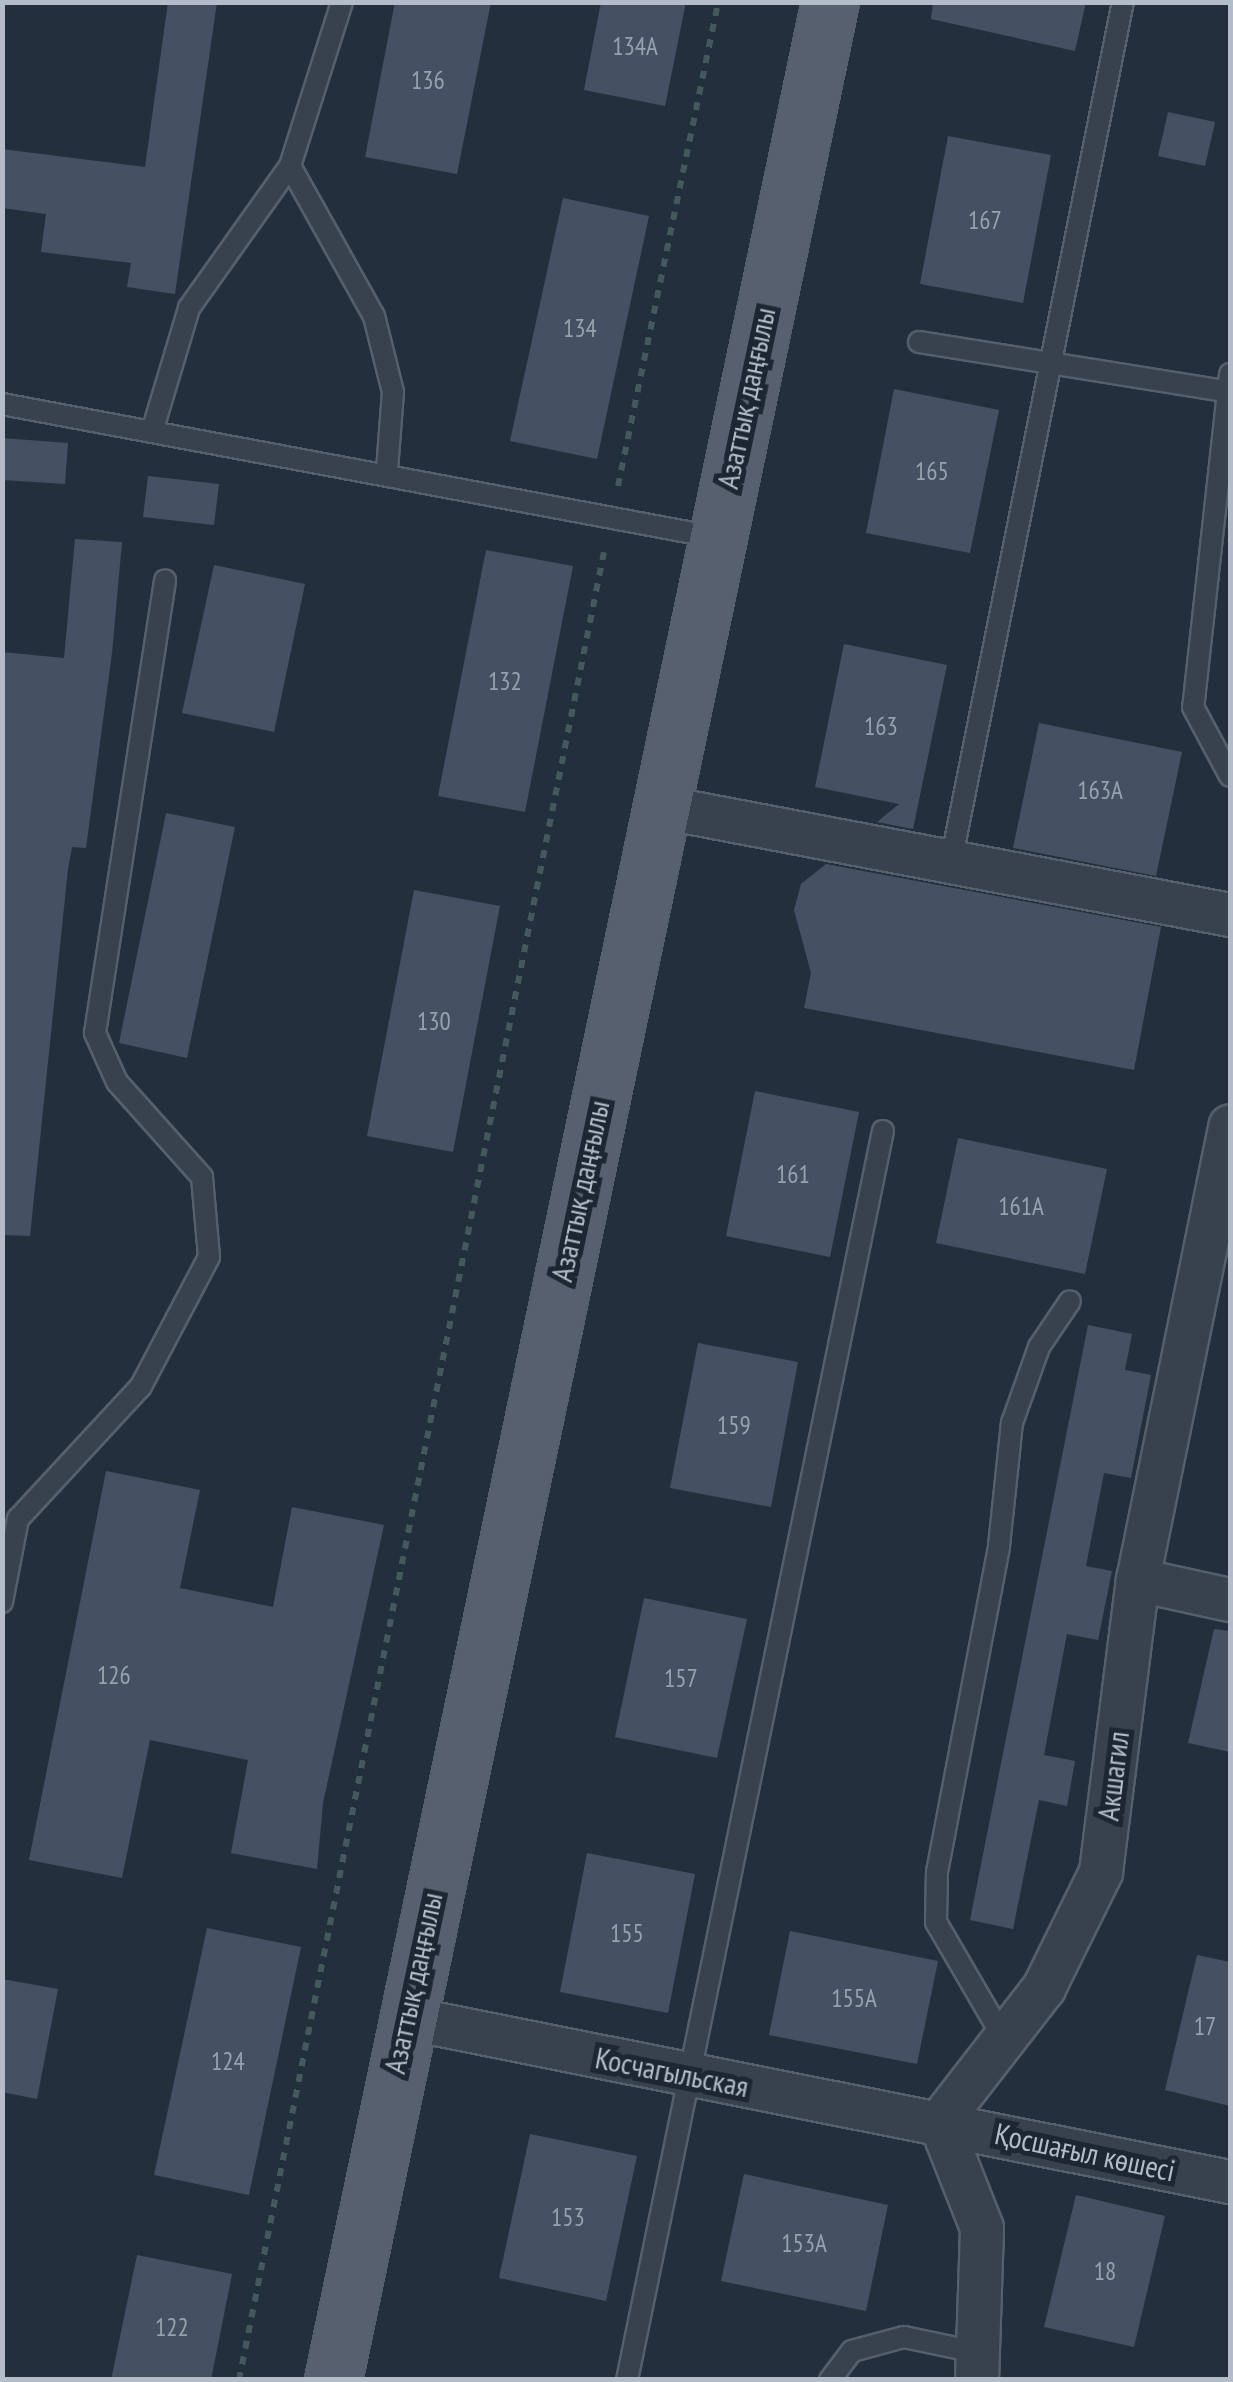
<!DOCTYPE html>
<meta charset="utf-8">
<style>
body{margin:0}
#map{position:relative;width:1233px;height:2382px;overflow:hidden;background:#242f3e;font-family:"PT Sans Narrow",sans-serif}
div>[style]{position:absolute}
.building>*{inset:0;background:#455162}
.path>*{height:6px;margin-top:-3px;transform-origin:0;background:repeating-linear-gradient(90deg,#44595c 0 8px,transparent 0 16px)}
.roads{filter:drop-shadow(2px 0 #565f6c) drop-shadow(-2px 0 #565f6c) drop-shadow(0 2px #565f6c) drop-shadow(0 -2px #565f6c)}
.lane>*{height:20px;margin:-10px;padding:0 10px;transform-origin:10px;border-radius:10px;background:#38414e}
.street>*{height:42px;margin:-21px;padding:0 21px;transform-origin:21px;border-radius:21px;background:#38414e}
.primary>*{height:55px;margin:-27.5px;padding:0 27.5px;transform-origin:27.5px;border-radius:27.5px;background:#56606e}
span{translate:-50% -50%;white-space:nowrap;text-align:center;line-height:1.15;-webkit-text-stroke:10px #1d2633;paint-order:stroke}
.number-label{font-size:25px;color:#98a1af}
.number-label span{-webkit-text-stroke-width:0}
.street-label{font-size:30px;color:#b4bcc9}
.frame{position:absolute;inset:0;border:5px solid #b4bcc9;pointer-events:none}
</style>
<div id="map">
<div class="building">
<i style="clip-path:polygon(168px 2px,217px 2px,175px 294px,127px 287px,131px 263px,41px 252px,46px 214px,2px 208px,2px 149px,145px 167px)"></i>
<i style="clip-path:polygon(395px 2px,491px 2px,457px 174px,365px 157px)"></i>
<i style="clip-path:polygon(601px 2px,686px 2px,665px 106px,584px 90px)"></i>
<i style="clip-path:polygon(933px 2px,1086px 2px,1075px 51px,931px 19px)"></i>
<i style="clip-path:polygon(1168px 112px,1215px 122px,1205px 166px,1158px 156px)"></i>
<i style="clip-path:polygon(948px 136px,1051px 155px,1023px 303px,920px 284px)"></i>
<i style="clip-path:polygon(563px 198px,649px 216px,597px 459px,510px 441px)"></i>
<i style="clip-path:polygon(894px 389px,999px 410px,970px 553px,866px 533px)"></i>
<i style="clip-path:polygon(2px 438px,68px 443px,65px 484px,2px 480px)"></i>
<i style="clip-path:polygon(148px 476px,219px 484px,214px 525px,143px 517px)"></i>
<i style="clip-path:polygon(75px 539px,122px 542px,112px 653px,86px 848px,72px 847px,68px 869px,30px 1236px,2px 1235px,2px 652px,64px 658px)"></i>
<i style="clip-path:polygon(486px 550px,573px 566px,525px 812px,438px 796px)"></i>
<i style="clip-path:polygon(214px 565px,305px 584px,274px 732px,182px 713px)"></i>
<i style="clip-path:polygon(844px 644px,947px 665px,913px 829px,877px 822px,899px 804px,815px 787px)"></i>
<i style="clip-path:polygon(1039px 723px,1182px 752px,1156px 876px,1013px 848px)"></i>
<i style="clip-path:polygon(166px 813px,235px 827px,187px 1058px,119px 1043px)"></i>
<i style="clip-path:polygon(826px 864px,1161px 927px,1134px 1070px,804px 1008px,811px 973px,794px 910px,801px 884px)"></i>
<i style="clip-path:polygon(414px 890px,500px 906px,453px 1152px,367px 1136px)"></i>
<i style="clip-path:polygon(755px 1091px,859px 1112px,830px 1257px,726px 1236px)"></i>
<i style="clip-path:polygon(958px 1138px,1107px 1169px,1085px 1274px,936px 1243px)"></i>
<i style="clip-path:polygon(1088px 1325px,1132px 1334px,1125px 1370px,1151px 1375px,1131px 1478px,1104px 1473px,1086px 1566px,1112px 1571px,1098px 1640px,1067px 1634px,1044px 1755px,1075px 1761px,1067px 1806px,1039px 1800px,1013px 1929px,970px 1920px)"></i>
<i style="clip-path:polygon(698px 1343px,798px 1362px,771px 1507px,670px 1488px)"></i>
<i style="clip-path:polygon(106px 1471px,200px 1490px,180px 1588px,273px 1607px,292px 1507px,384px 1525px,323px 1803px,317px 1869px,231px 1853px,248px 1760px,150px 1740px,122px 1878px,29px 1860px)"></i>
<i style="clip-path:polygon(644px 1598px,747px 1619px,717px 1758px,615px 1737px)"></i>
<i style="clip-path:polygon(1214px 1629px,1230px 1631px,1230px 1752px,1188px 1743px)"></i>
<i style="clip-path:polygon(587px 1853px,695px 1874px,668px 2013px,560px 1992px)"></i>
<i style="clip-path:polygon(207px 1928px,301px 1947px,249px 2195px,154px 2175px)"></i>
<i style="clip-path:polygon(790px 1931px,938px 1961px,917px 2064px,769px 2035px)"></i>
<i style="clip-path:polygon(1197px 1955px,1230px 1962px,1230px 2106px,1165px 2090px)"></i>
<i style="clip-path:polygon(2px 1979px,58px 1989px,37px 2099px,2px 2092px)"></i>
<i style="clip-path:polygon(530px 2134px,637px 2156px,606px 2301px,499px 2278px)"></i>
<i style="clip-path:polygon(744px 2174px,888px 2205px,866px 2311px,721px 2281px)"></i>
<i style="clip-path:polygon(1076px 2195px,1165px 2216px,1134px 2347px,1044px 2327px)"></i>
<i style="clip-path:polygon(137px 2255px,232px 2274px,211px 2380px,111px 2380px)"></i>
</div>
<div class="path">
<i style="left:618px;top:486px;width:494px;rotate:-78.3deg"></i>
<i style="left:239px;top:2380px;width:1864px;rotate:-78.71deg"></i>
</div>
<div class="roads">
<div class="lane">
<i style="left:290px;top:166px;width:172px;rotate:60.8deg"></i>
<i style="left:374px;top:316px;width:78px;rotate:76deg"></i>
<i style="left:393px;top:392px;width:78px;rotate:94.4deg"></i>
<i style="left:919px;top:342px;width:311px;rotate:9.1deg"></i>
<i style="left:1230px;top:374px;width:335px;rotate:96.3deg"></i>
<i style="left:1193px;top:707px;width:78px;rotate:61.8deg"></i>
<i style="left:2px;top:404px;width:724px;rotate:10.58deg"></i>
<i style="left:154px;top:425px;width:122px;rotate:-73.3deg"></i>
<i style="left:189px;top:308px;width:174px;rotate:-54.6deg"></i>
<i style="left:290px;top:166px;width:172px;rotate:-72.4deg"></i>
<i style="left:951px;top:862px;width:877px;rotate:-78.69deg"></i>
<i style="left:2px;top:1602px;width:85px;rotate:-79.1deg"></i>
<i style="left:18px;top:1519px;width:181px;rotate:-47.2deg"></i>
<i style="left:141px;top:1386px;width:146px;rotate:-62.2deg"></i>
<i style="left:209px;top:1257px;width:80px;rotate:-95deg"></i>
<i style="left:202px;top:1177px;width:127px;rotate:-131.8deg"></i>
<i style="left:117px;top:1082px;width:54px;rotate:-114.2deg"></i>
<i style="left:95px;top:1033px;width:458px;rotate:-81.2deg"></i>
<i style="left:1004px;top:2039px;width:135px;rotate:-120.2deg"></i>
<i style="left:936px;top:1922px;width:50px;rotate:-88.9deg"></i>
<i style="left:937px;top:1872px;width:332px;rotate:-79.2deg"></i>
<i style="left:999px;top:1546px;width:124px;rotate:-84deg"></i>
<i style="left:1012px;top:1423px;width:81px;rotate:-70.4deg"></i>
<i style="left:1039px;top:1347px;width:55px;rotate:-56deg"></i>
<i style="left:627px;top:2380px;width:1275px;rotate:-78.42deg"></i>
<i style="left:830px;top:2380px;width:36px;rotate:-53deg"></i>
<i style="left:852px;top:2351px;width:54px;rotate:-15.1deg"></i>
<i style="left:904px;top:2337px;width:78px;rotate:11.9deg"></i>
</div>
<div class="street">
<i style="left:661px;top:807px;width:579px;rotate:10.75deg"></i>
<i style="left:1138px;top:1580px;width:94px;rotate:12.3deg"></i>
<i style="left:406px;top:2018px;width:840px;rotate:11.26deg"></i>
<i style="left:977px;top:2380px;width:152px;rotate:-88.1deg"></i>
<i style="left:982px;top:2228px;width:114px;rotate:-111.6deg"></i>
<i style="left:940px;top:2122px;width:170px;rotate:-52.2deg"></i>
<i style="left:1044px;top:1988px;width:129px;rotate:-63.8deg"></i>
<i style="left:1101px;top:1872px;width:294px;rotate:-82.8deg"></i>
<i style="left:1138px;top:1580px;width:463px;rotate:-78.5deg"></i>
</div>
<div class="primary">
<i style="left:333px;top:2380px;width:2429px;rotate:-78.2deg"></i>
</div>
</div>
<div class="number-label">
<span style="left:635px;top:46px">134А</span>
<span style="left:428px;top:80px">136</span>
<span style="left:985px;top:220px">167</span>
<span style="left:580px;top:328px">134</span>
<span style="left:932px;top:471px">165</span>
<span style="left:505px;top:681px">132</span>
<span style="left:881px;top:726px">163</span>
<span style="left:1100px;top:790px">163А</span>
<span style="left:434px;top:1021px">130</span>
<span style="left:793px;top:1174px">161</span>
<span style="left:1021px;top:1206px">161А</span>
<span style="left:734px;top:1425px">159</span>
<span style="left:114px;top:1675px">126</span>
<span style="left:681px;top:1678px">157</span>
<span style="left:627px;top:1933px">155</span>
<span style="left:854px;top:1998px">155А</span>
<span style="left:1205px;top:2026px">17</span>
<span style="left:228px;top:2061px">124</span>
<span style="left:568px;top:2217px">153</span>
<span style="left:804px;top:2243px">153А</span>
<span style="left:1105px;top:2271px">18</span>
<span style="left:172px;top:2327px">122</span>
</div>
<div class="street-label">
<span style="left:746px;top:398px;rotate:-78deg">Азаттық даңғылы</span>
<span style="left:580px;top:1191px;rotate:-78deg">Азаттық даңғылы</span>
<span style="left:1113px;top:1776px;rotate:-83deg">Акшагил</span>
<span style="left:413px;top:1983px;rotate:-78deg">Азаттық даңғылы</span>
<span style="left:672px;top:2072px;rotate:11deg">Косчагыльская</span>
<span style="left:1085px;top:2152px;rotate:12deg">Қосшағыл көшесі</span>
</div>
<div class="frame"></div>
</div>
